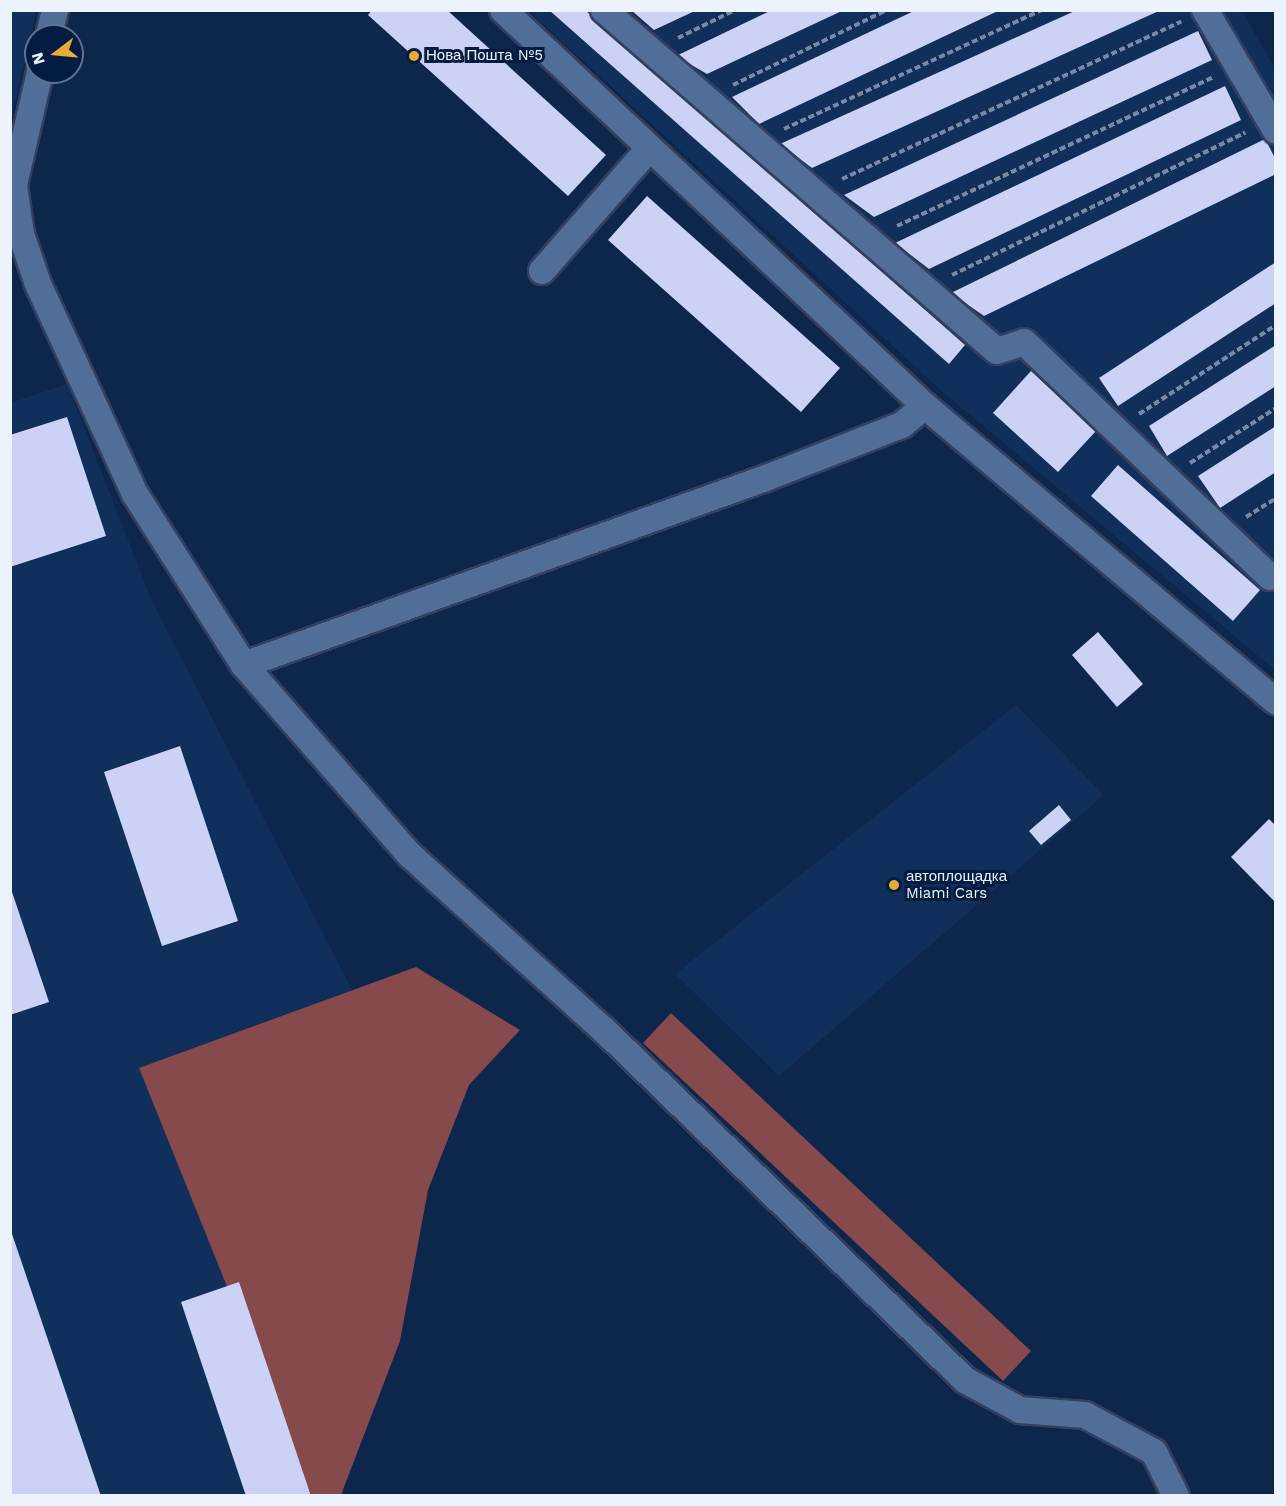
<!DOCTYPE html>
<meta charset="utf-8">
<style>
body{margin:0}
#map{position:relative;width:1286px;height:1506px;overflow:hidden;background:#0c264c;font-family:"Work Sans",sans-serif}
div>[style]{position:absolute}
.built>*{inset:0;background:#102f5b}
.forest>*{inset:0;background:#86494c}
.building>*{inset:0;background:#ccd2f5}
.path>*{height:4px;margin-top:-2px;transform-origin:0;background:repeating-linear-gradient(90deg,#798aa2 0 6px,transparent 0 9px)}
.roads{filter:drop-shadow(2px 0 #34405d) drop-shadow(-2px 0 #34405d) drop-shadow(0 2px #34405d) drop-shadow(0 -2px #34405d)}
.street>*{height:26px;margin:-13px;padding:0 13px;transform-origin:13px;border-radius:13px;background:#516e99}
.dots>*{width:16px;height:16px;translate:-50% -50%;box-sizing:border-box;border:3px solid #031c41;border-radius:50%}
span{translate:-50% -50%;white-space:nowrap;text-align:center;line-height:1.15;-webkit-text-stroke:6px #031c41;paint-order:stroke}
.poi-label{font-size:15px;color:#ecf3fd}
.left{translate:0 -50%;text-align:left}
.frame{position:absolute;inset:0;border:12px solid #ecf3fd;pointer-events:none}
.north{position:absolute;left:24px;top:24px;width:60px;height:60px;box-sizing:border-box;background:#031c41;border:2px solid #60728c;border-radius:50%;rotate:254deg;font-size:16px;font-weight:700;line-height:24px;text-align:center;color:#ecf3fd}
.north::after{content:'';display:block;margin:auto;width:21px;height:27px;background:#eaaa38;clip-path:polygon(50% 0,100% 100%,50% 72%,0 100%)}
</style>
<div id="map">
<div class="built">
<i style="clip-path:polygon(11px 10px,36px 11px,11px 119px,10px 11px)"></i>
<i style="clip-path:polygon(529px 11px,1242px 11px,1276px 70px,1275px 670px,938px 388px)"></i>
<i style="clip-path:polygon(67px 384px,152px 601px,352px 990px,179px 1053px,318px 1495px,11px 1495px,10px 403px)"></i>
<i style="clip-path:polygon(1016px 705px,1104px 795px,779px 1076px,675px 974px)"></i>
</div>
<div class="forest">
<i style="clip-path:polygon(416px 967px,520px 1030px,469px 1085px,428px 1190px,400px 1341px,341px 1495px,311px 1495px,139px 1068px)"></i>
<i style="clip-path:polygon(671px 1013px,1031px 1351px,1003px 1381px,643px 1043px)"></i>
</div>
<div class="building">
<i style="clip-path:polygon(372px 10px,447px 10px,606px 155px,568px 196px,368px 15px)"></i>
<i style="clip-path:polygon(549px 10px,585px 10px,965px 345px,949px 364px)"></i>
<i style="clip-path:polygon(631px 10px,697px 10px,654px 30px)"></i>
<i style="clip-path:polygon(772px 10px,844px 10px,707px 74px,676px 56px)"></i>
<i style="clip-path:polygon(916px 10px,1000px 10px,759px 124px,732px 97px)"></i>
<i style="clip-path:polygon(1077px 10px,1161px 10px,812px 168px,780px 144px)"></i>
<i style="clip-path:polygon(1198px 31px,1212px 60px,874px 217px,844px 195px)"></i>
<i style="clip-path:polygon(1225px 86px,1241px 120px,929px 269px,895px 243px)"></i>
<i style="clip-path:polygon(1265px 139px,1276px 160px,1276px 174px,984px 316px,951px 293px)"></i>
<i style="clip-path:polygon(647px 196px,840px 368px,801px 412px,608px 240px)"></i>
<i style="clip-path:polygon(1276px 262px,1276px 303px,1118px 406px,1099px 378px)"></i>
<i style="clip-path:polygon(1276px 345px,1276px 386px,1167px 456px,1149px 426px)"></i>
<i style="clip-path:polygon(1031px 371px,1096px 431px,1058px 472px,993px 413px)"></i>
<i style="clip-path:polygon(67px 417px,106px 536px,10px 567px,10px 435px)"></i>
<i style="clip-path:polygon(1276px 426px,1276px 472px,1220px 508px,1198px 476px)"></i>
<i style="clip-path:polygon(1118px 465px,1260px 590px,1233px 621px,1091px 496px)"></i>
<i style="clip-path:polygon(1098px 632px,1143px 684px,1117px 707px,1072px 655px)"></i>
<i style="clip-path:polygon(180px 746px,238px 921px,162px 946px,104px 772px)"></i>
<i style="clip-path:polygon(1059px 805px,1071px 820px,1041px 845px,1029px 831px)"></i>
<i style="clip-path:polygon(1269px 819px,1276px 826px,1276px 903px,1231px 857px)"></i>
<i style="clip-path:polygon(10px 886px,49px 1002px,10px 1015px)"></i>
<i style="clip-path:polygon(10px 1231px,11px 1231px,101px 1496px,10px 1496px)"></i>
<i style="clip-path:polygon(239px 1282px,311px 1496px,246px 1496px,181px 1302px)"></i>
</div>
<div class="path">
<i style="left:678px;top:38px;width:64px;rotate:-26.2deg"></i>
<i style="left:733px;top:85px;width:171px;rotate:-26deg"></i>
<i style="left:784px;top:129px;width:284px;rotate:-24.8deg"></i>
<i style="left:842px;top:179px;width:374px;rotate:-24.9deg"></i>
<i style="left:897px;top:226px;width:349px;rotate:-25.2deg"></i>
<i style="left:952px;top:275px;width:326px;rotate:-25.9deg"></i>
<i style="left:1139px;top:414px;width:163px;rotate:-33deg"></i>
<i style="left:1190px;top:463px;width:102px;rotate:-32.6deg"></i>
<i style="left:1246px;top:517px;width:36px;rotate:-32deg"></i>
</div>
<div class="roads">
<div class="street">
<i style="left:503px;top:10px;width:579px;rotate:43.18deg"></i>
<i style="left:925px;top:406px;width:459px;rotate:40.1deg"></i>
<i style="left:604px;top:10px;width:520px;rotate:40.95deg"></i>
<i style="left:997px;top:351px;width:28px;rotate:-18deg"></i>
<i style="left:1024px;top:342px;width:340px;rotate:43.7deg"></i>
<i style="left:1205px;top:10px;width:140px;rotate:59.6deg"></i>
<i style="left:49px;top:36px;width:27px;rotate:-77deg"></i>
<i style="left:40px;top:72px;width:116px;rotate:103deg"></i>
<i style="left:14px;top:185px;width:49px;rotate:81.9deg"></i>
<i style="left:21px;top:234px;width:53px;rotate:71.2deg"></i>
<i style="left:38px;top:284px;width:231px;rotate:65.2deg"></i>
<i style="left:135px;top:494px;width:203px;rotate:57.5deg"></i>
<i style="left:244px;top:665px;width:252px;rotate:48.9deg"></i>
<i style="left:410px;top:855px;width:261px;rotate:42.1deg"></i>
<i style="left:604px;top:1030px;width:503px;rotate:44.11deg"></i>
<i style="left:965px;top:1380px;width:63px;rotate:28.6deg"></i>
<i style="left:1020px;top:1410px;width:65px;rotate:4.4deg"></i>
<i style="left:1085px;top:1415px;width:78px;rotate:28.2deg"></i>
<i style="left:1154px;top:1452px;width:49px;rotate:63.4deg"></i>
<i style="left:542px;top:271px;width:161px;rotate:-48.8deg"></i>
<i style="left:244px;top:665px;width:554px;rotate:-19.71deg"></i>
<i style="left:766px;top:478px;width:146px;rotate:-21.3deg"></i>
<i style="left:902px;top:425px;width:30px;rotate:-40deg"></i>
</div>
</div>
<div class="dots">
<i style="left:414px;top:56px;background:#eaaa38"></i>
<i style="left:894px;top:885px;background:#eaaa38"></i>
</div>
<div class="poi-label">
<span class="left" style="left:426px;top:56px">Нова Пошта №5</span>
<span class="left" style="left:906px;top:885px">автоплощадка<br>Miami Cars</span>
</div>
<div class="frame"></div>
<div class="north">N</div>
</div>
